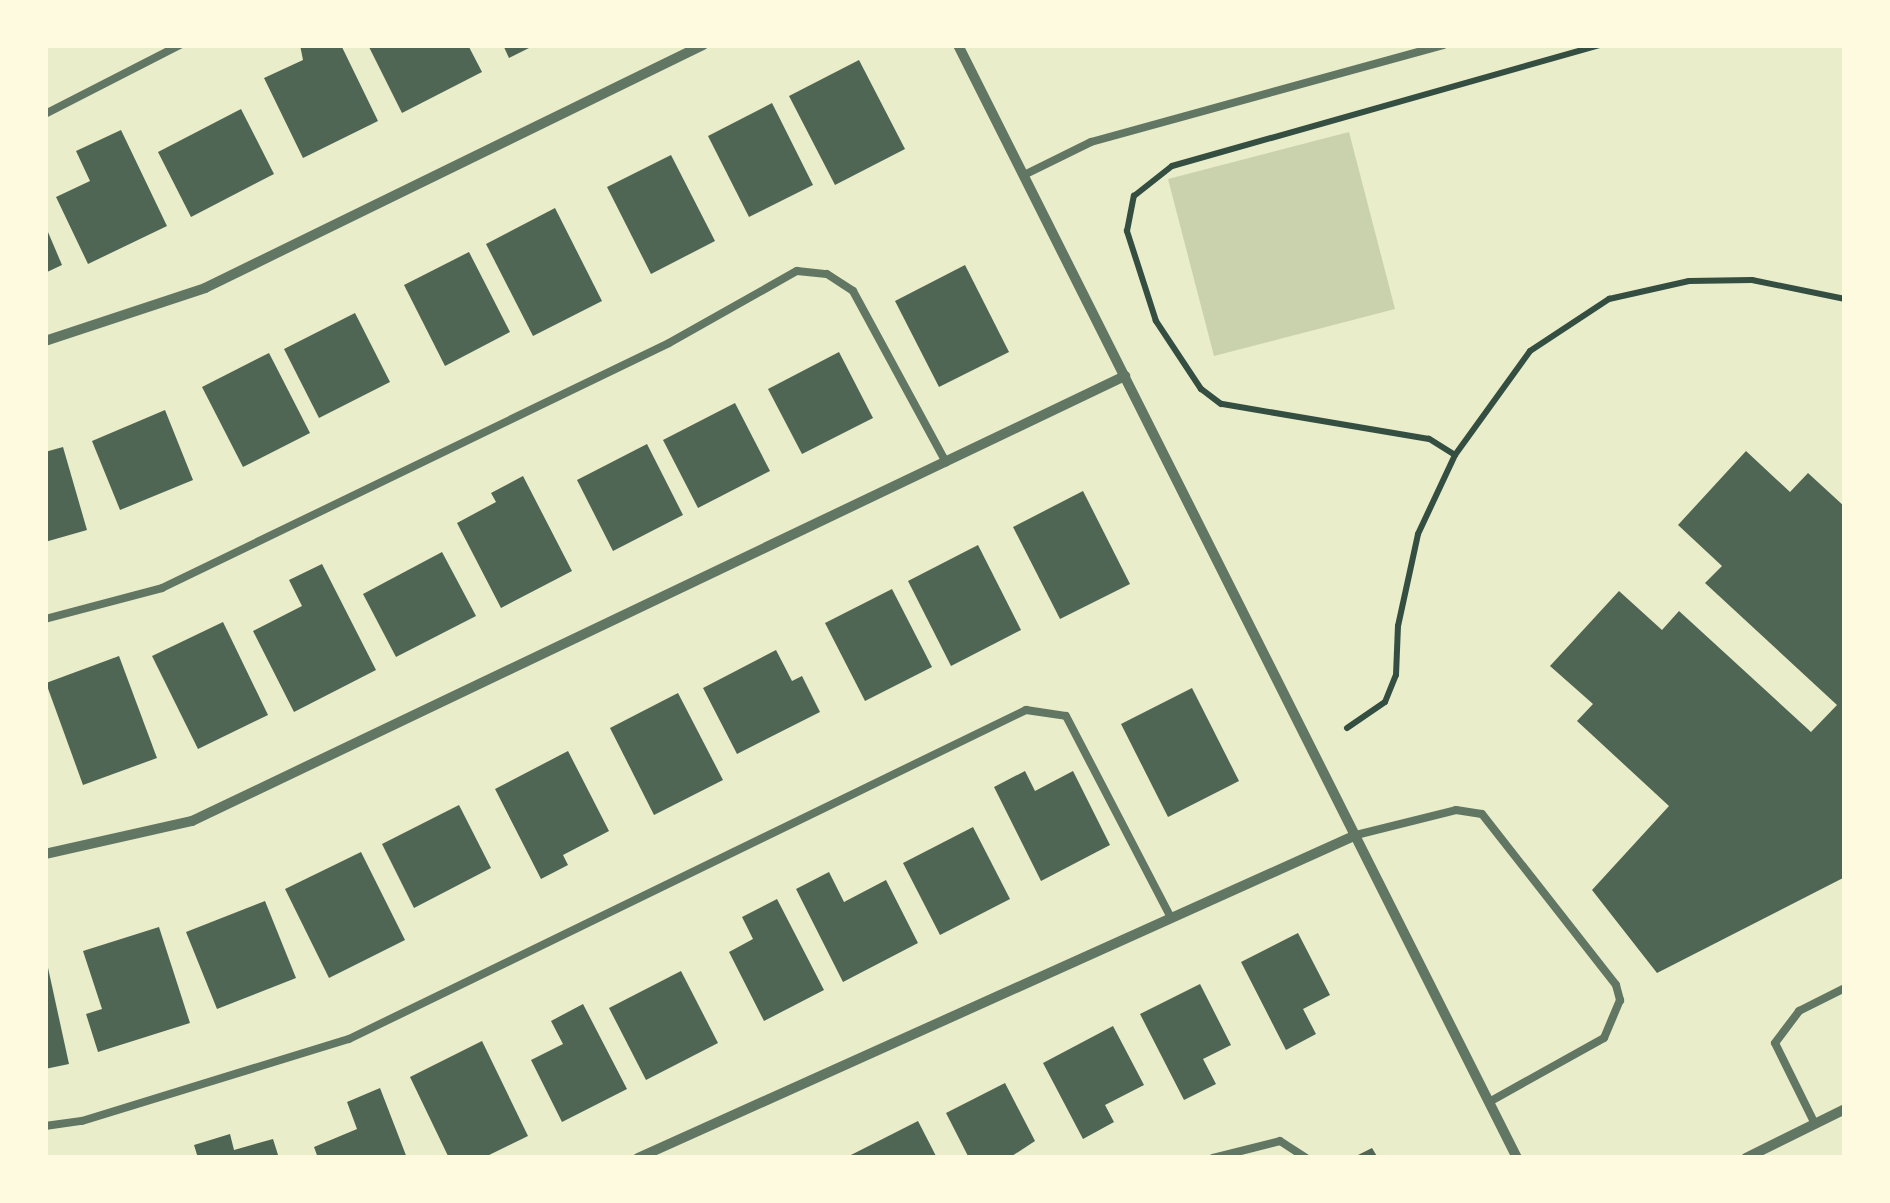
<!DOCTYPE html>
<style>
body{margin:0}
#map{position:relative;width:1890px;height:1203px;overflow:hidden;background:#e9edc9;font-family:"IBM Plex Sans",sans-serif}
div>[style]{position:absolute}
.green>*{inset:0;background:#cad2ad}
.building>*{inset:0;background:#4f6655}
.path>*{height:6px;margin:-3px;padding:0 3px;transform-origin:3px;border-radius:3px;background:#344e41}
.service>*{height:8px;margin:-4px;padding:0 4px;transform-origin:4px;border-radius:4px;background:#617663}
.minor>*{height:10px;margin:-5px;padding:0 5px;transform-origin:5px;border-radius:5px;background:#617663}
span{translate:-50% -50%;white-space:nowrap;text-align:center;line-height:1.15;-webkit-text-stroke:8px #fefae0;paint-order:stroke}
.frame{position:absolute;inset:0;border:48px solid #fefae0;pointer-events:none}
</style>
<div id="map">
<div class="green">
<i style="clip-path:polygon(1349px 132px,1395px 309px,1214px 356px,1168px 179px)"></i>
</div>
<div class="building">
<i style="clip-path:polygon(300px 45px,341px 45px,378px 121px,303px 158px,264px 78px,303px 60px)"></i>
<i style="clip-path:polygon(368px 45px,468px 45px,482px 72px,402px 113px)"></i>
<i style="clip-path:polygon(503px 45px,535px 45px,509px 58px)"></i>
<i style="clip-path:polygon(859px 60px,905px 149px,835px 185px,789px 96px)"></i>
<i style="clip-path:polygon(772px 103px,813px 185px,749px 217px,708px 136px)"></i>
<i style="clip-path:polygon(241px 109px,274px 174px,191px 217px,158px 152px)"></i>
<i style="clip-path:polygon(121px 130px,167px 226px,88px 264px,56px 197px,90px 181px,76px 151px)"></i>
<i style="clip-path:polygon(671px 155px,715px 241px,651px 274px,607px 187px)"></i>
<i style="clip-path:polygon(555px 208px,602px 301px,533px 336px,486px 244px)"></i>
<i style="clip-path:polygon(45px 225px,62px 265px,45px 273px)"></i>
<i style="clip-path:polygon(469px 252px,510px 332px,445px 366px,404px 285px)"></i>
<i style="clip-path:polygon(965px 265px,1009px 352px,939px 387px,895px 301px)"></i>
<i style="clip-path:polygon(355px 313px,390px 382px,319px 418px,284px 349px)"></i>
<i style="clip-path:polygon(839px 352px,873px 418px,802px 454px,768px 389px)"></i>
<i style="clip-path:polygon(269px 353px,310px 433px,243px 467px,202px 387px)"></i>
<i style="clip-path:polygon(735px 403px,770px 471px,698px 508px,663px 440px)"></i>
<i style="clip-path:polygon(165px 410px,193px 480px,120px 510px,92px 441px)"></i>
<i style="clip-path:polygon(647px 444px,683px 515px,613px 551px,577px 480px)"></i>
<i style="clip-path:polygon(63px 447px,87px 530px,45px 542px,45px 452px)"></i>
<i style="clip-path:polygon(1746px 451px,1790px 492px,1808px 473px,1845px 507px,1845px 877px,1657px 973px,1592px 890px,1669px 806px,1577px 721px,1593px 704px,1550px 666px,1619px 591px,1662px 630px,1679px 611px,1811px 732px,1837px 705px,1705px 583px,1722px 566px,1678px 525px)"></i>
<i style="clip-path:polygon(523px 476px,572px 571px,501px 608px,457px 523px,496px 502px,491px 493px)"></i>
<i style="clip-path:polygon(1083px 491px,1130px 584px,1060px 619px,1013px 527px)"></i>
<i style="clip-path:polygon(978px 545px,1021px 630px,951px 666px,908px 581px)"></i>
<i style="clip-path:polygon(442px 552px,476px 616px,396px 657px,363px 594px)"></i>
<i style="clip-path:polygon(322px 564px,376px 670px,294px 712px,253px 631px,302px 606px,289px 580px)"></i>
<i style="clip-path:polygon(892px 589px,932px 667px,865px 701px,825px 623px)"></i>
<i style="clip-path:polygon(223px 622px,268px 715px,198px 749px,152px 656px)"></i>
<i style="clip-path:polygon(776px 650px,792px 681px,802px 676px,820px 712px,737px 754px,703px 688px)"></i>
<i style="clip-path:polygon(119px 656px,157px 758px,83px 785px,46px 683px)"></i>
<i style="clip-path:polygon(1192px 688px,1239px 781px,1168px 817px,1121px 724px)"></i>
<i style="clip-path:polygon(678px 693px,723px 780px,654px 815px,610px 728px)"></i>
<i style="clip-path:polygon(568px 751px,609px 831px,563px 855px,568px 865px,541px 879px,495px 789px)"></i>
<i style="clip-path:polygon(1025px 771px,1035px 791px,1073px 771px,1110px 845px,1041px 881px,994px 787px)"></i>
<i style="clip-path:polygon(459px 805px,491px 868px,414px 908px,382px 844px)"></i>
<i style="clip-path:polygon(973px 827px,1010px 899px,940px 935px,903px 863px)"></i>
<i style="clip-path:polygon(361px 852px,405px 940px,329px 978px,285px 889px)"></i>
<i style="clip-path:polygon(829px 872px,844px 902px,886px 880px,918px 943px,843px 982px,796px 889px)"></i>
<i style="clip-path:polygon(777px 899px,824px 990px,764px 1021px,729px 952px,753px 939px,742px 917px)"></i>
<i style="clip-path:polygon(265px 901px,296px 978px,217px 1009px,186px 932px)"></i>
<i style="clip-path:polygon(159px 927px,190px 1023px,98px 1052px,86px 1014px,102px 1009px,83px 951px)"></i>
<i style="clip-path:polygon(1298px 933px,1330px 995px,1303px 1009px,1316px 1034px,1286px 1050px,1241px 962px)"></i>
<i style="clip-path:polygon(45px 954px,69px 1064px,45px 1069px)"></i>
<i style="clip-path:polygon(681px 971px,718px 1043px,646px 1080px,609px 1008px)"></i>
<i style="clip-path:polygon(1200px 984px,1231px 1045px,1203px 1059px,1216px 1084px,1184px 1100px,1140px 1014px)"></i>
<i style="clip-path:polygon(583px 1004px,627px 1089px,562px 1122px,531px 1060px,563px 1044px,551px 1021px)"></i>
<i style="clip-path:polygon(1113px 1026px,1144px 1085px,1105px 1105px,1114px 1122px,1083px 1139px,1043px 1063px)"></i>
<i style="clip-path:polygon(482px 1041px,528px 1136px,483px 1158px,449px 1158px,410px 1077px)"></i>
<i style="clip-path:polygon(1005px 1083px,1035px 1141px,1009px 1158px,969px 1158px,946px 1113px)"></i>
<i style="clip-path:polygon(380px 1088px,407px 1158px,318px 1158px,314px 1147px,357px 1129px,347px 1102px)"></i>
<i style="clip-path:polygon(918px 1121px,937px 1158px,845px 1158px)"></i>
<i style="clip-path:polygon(230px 1134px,234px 1150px,273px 1139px,279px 1158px,198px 1158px,194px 1145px)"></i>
<i style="clip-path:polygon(1372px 1148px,1378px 1158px,1352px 1158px)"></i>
</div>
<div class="path">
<i style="left:1455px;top:455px;width:31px;rotate:-148deg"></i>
<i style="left:1429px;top:439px;width:211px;rotate:-170.4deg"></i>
<i style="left:1221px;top:404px;width:25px;rotate:-143deg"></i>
<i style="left:1201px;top:389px;width:82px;rotate:-123.5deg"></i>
<i style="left:1156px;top:321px;width:95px;rotate:-107.9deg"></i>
<i style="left:1127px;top:231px;width:36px;rotate:-79deg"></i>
<i style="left:1134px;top:196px;width:48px;rotate:-38.3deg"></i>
<i style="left:1172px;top:166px;width:445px;rotate:-15.8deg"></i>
<i style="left:1347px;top:728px;width:46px;rotate:-34.4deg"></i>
<i style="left:1385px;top:702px;width:29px;rotate:-68deg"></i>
<i style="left:1396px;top:675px;width:49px;rotate:-87.7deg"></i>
<i style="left:1398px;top:626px;width:94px;rotate:-77.7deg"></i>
<i style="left:1418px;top:534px;width:87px;rotate:-64.9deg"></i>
<i style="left:1455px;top:455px;width:128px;rotate:-54.2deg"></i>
<i style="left:1530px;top:351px;width:95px;rotate:-33.4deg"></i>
<i style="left:1609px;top:299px;width:82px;rotate:-12.7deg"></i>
<i style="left:1689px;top:281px;width:63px;rotate:-0.9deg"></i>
<i style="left:1752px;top:280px;width:95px;rotate:11.5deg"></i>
</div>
<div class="service">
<i style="left:45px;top:114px;width:152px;rotate:-27.1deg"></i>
<i style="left:1024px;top:175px;width:75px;rotate:-26.2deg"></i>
<i style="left:1091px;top:142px;width:366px;rotate:-15.4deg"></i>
<i style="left:45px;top:619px;width:121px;rotate:-14.8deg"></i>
<i style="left:162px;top:588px;width:563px;rotate:-25.79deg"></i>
<i style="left:669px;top:343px;width:147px;rotate:-29.4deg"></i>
<i style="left:797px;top:271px;width:30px;rotate:6deg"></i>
<i style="left:827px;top:274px;width:31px;rotate:33deg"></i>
<i style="left:853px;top:291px;width:195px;rotate:61.5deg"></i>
<i style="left:1356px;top:835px;width:103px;rotate:-14deg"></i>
<i style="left:1456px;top:810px;width:26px;rotate:9deg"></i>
<i style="left:1482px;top:814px;width:217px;rotate:51.9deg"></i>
<i style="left:1616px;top:985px;width:16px;rotate:75deg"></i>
<i style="left:1620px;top:1000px;width:41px;rotate:112.8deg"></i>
<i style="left:1604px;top:1038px;width:132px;rotate:150.9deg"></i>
<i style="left:1815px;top:1124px;width:90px;rotate:-116.3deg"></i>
<i style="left:1775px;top:1043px;width:40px;rotate:-53deg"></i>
<i style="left:1799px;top:1011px;width:51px;rotate:-26.6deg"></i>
<i style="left:45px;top:1126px;width:37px;rotate:-8deg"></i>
<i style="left:82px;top:1121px;width:279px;rotate:-17.1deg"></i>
<i style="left:349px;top:1039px;width:753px;rotate:-25.92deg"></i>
<i style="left:1026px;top:710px;width:40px;rotate:8.5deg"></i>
<i style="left:1066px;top:716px;width:228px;rotate:62.5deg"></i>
<i style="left:1213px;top:1158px;width:69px;rotate:-14.2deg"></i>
<i style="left:1280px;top:1141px;width:31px;rotate:33deg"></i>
</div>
<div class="minor">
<i style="left:958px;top:45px;width:1245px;rotate:63.33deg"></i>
<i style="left:45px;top:341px;width:169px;rotate:-18.3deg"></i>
<i style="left:205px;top:288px;width:554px;rotate:-26.01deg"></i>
<i style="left:45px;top:854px;width:151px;rotate:-12.7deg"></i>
<i style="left:192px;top:821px;width:1034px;rotate:-25.5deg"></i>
<i style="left:638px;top:1158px;width:787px;rotate:-24.22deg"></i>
<i style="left:1746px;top:1158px;width:110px;rotate:-26.3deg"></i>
</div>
<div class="frame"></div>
</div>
